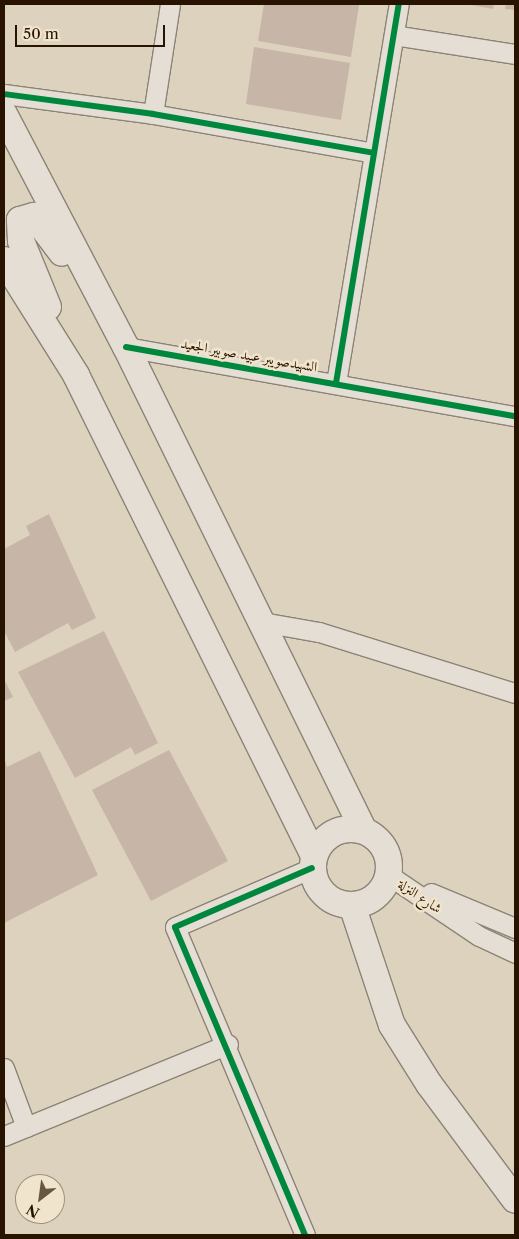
<!DOCTYPE html>
<meta charset="utf-8">
<style>
body{margin:0}
#map{position:relative;width:519px;height:1239px;overflow:hidden;background:#ddd2be;font-family:"Libre Caslon Text",Amiri,serif}
div>[style]{position:absolute}
.building>*{inset:0;background:#c7b5a7}
.roads{filter:drop-shadow(1px 0 #8c8375) drop-shadow(-1px 0 #8c8375) drop-shadow(0 1px #8c8375) drop-shadow(0 -1px #8c8375)}
.street>*{height:19px;margin:-9.5px;padding:0 9.5px;transform-origin:9.5px;border-radius:9.5px;background:#e4ded4}
.secondary>*{height:26px;margin:-13px;padding:0 13px;transform-origin:13px;border-radius:13px;background:#e4ded4}
.secondary>.ring{margin:-13px;padding:0;box-sizing:content-box;background:none;border:26px solid #e4ded4;border-radius:50%}
.cycleway>*{height:6px;margin:-3px;padding:0 3px;transform-origin:3px;border-radius:3px;background:#00873e}
span{translate:-50% -50%;white-space:nowrap;text-align:center;line-height:1.15;-webkit-text-stroke:5px #f1e4cc;paint-order:stroke}
.street-label{font-size:14px;color:#271300}
.frame{position:absolute;inset:0;border:5px solid #271300;pointer-events:none}
.north{position:absolute;left:15px;top:1174px;width:50px;height:50px;box-sizing:border-box;background:#f1e4cc;border:1px solid #a0907a;border-radius:50%;rotate:210deg;font-size:14px;font-weight:700;line-height:20px;text-align:center;color:#271300}
.north::after{content:'';display:block;margin:auto;width:18px;height:22px;background:#675642;clip-path:polygon(50% 0,100% 100%,50% 72%,0 100%)}
.scale{position:absolute;left:15px;top:25px;width:150px;height:22px;box-sizing:border-box;border:2px solid #271300;border-top:0;padding-left:6px;font-size:15px;line-height:18px;white-space:nowrap;color:#271300;-webkit-text-stroke:4px #f1e4cc;paint-order:stroke}
</style>
<div id="map">
<div class="building">
<i style="clip-path:polygon(264px 4px,359px 5px,351px 57px,258px 41px)"></i>
<i style="clip-path:polygon(466px 4px,494px 4px,493px 9px)"></i>
<i style="clip-path:polygon(506px 4px,515px 4px,515px 10px,505px 9px)"></i>
<i style="clip-path:polygon(254px 47px,350px 63px,341px 120px,246px 104px)"></i>
<i style="clip-path:polygon(49px 514px,96px 618px,72px 630px,68px 623px,15px 652px,4px 631px,4px 549px,30px 535px,26px 526px)"></i>
<i style="clip-path:polygon(104px 631px,158px 743px,135px 755px,131px 747px,75px 778px,18px 672px)"></i>
<i style="clip-path:polygon(4px 679px,13px 697px,4px 701px)"></i>
<i style="clip-path:polygon(169px 750px,228px 861px,151px 901px,92px 790px)"></i>
<i style="clip-path:polygon(40px 751px,98px 875px,4px 923px,4px 758px,7px 767px)"></i>
</div>
<div class="roads">
<div class="street">
<i style="left:394px;top:35px;width:122px;rotate:8.9deg"></i>
<i style="left:4px;top:94px;width:150px;rotate:7.6deg"></i>
<i style="left:153px;top:114px;width:224px;rotate:10deg"></i>
<i style="left:153px;top:114px;width:111px;rotate:-81.2deg"></i>
<i style="left:126px;top:347px;width:395px;rotate:10.1deg"></i>
<i style="left:336px;top:383px;width:384px;rotate:-80.6deg"></i>
<i style="left:262px;top:622px;width:58px;rotate:10deg"></i>
<i style="left:319px;top:632px;width:205px;rotate:17.3deg"></i>
<i style="left:390px;top:876px;width:107px;rotate:34deg"></i>
<i style="left:479px;top:936px;width:40px;rotate:25deg"></i>
<i style="left:431px;top:893px;width:91px;rotate:22.6deg"></i>
<i style="left:4px;top:1068px;width:63px;rotate:69.6deg"></i>
<i style="left:4px;top:1136px;width:242px;rotate:-22.3deg"></i>
<i style="left:305px;top:1235px;width:334px;rotate:-112.9deg"></i>
<i style="left:175px;top:927px;width:149px;rotate:-23.3deg"></i>
</div>
<div class="secondary">
<i style="left:4px;top:114px;width:263px;rotate:62.4deg"></i>
<i style="left:126px;top:347px;width:539px;rotate:63.82deg"></i>
<i style="left:4px;top:260px;width:136px;rotate:57.9deg"></i>
<i style="left:76px;top:375px;width:537px;rotate:63.67deg"></i>
<i style="left:48px;top:307px;width:71px;rotate:-112.2deg"></i>
<i style="left:21px;top:241px;width:21px;rotate:-93deg"></i>
<i style="left:20px;top:220px;width:15px;rotate:-16deg"></i>
<i style="left:34px;top:216px;width:46px;rotate:52.9deg"></i>
<i class="ring" style="left:313px;top:829px;width:50px;height:50px"></i>
<i style="left:352px;top:905px;width:126px;rotate:71.6deg"></i>
<i style="left:392px;top:1025px;width:70px;rotate:57.9deg"></i>
<i style="left:429px;top:1084px;width:144px;rotate:53.4deg"></i>
</div>
</div>
<div class="cycleway">
<i style="left:4px;top:94px;width:150px;rotate:7.6deg"></i>
<i style="left:153px;top:114px;width:224px;rotate:10deg"></i>
<i style="left:126px;top:347px;width:395px;rotate:10.1deg"></i>
<i style="left:336px;top:383px;width:384px;rotate:-80.6deg"></i>
<i style="left:305px;top:1235px;width:334px;rotate:-112.9deg"></i>
<i style="left:175px;top:927px;width:149px;rotate:-23.3deg"></i>
</div>
<div class="street-label">
<span style="left:249px;top:355px;rotate:10deg">الشهيدصويبر عبيد صوبير الجعيد</span>
<span style="left:420px;top:896px;rotate:34deg">شارع النزلة</span>
</div>
<div class="frame"></div>
<div class="north">N</div>
<div class="scale">50 m</div>
</div>
